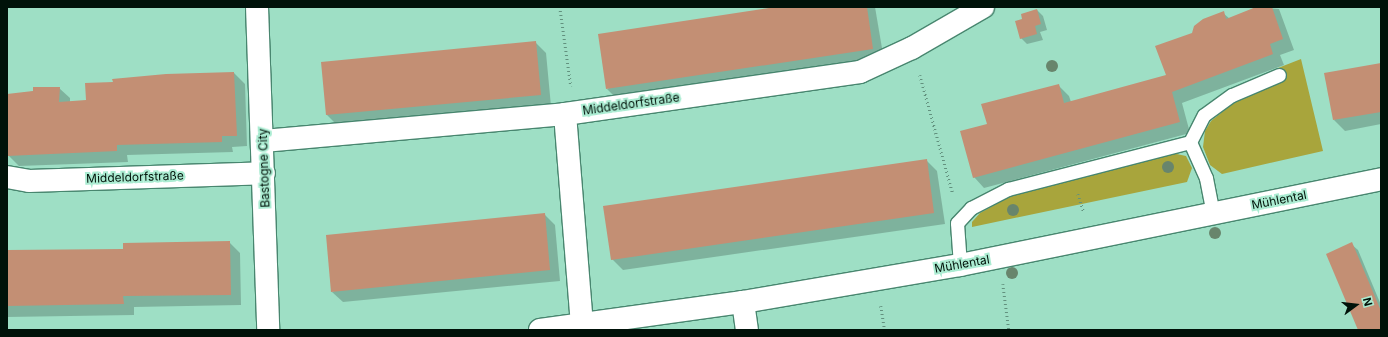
<!DOCTYPE html>
<meta charset="utf-8">
<style>
body{margin:0}
#map{position:relative;width:1388px;height:337px;overflow:hidden;background:#9edfc5;font-family:Inter,sans-serif}
div>[style]{position:absolute}
.green>*{inset:0;background:#a8a53c}
.shadow>*{inset:0;background:#0003}
.building>*{inset:0;background:#c38f74}
.path>*{height:2.5px;margin-top:-1.25px;transform-origin:0;background:repeating-linear-gradient(90deg,#62917e 0 1px,transparent 0 4px)}
.roads{filter:drop-shadow(1px 0 #48866f) drop-shadow(-1px 0 #48866f) drop-shadow(0 1px #48866f) drop-shadow(0 -1px #48866f)}
.service>*{height:13px;margin:-6.5px;padding:0 6.5px;transform-origin:6.5px;border-radius:6.5px;background:#fff}
.minor>*{height:22px;margin:-11px;padding:0 11px;transform-origin:11px;border-radius:11px;background:#fff}
.trees>*{width:12px;height:12px;margin:-6px;border-radius:50%;background:#68856c}
span{translate:-50% -50%;white-space:nowrap;text-align:center;line-height:1.15;-webkit-text-stroke:4px #abecd2;paint-order:stroke}
.street-label{font-size:12px;color:#001209}
.frame{position:absolute;inset:0;border:8px solid #001209;pointer-events:none}
.north{position:absolute;left:1336px;top:285px;width:40px;height:40px;-webkit-text-stroke:3px #abecd2;paint-order:stroke;rotate:75deg;font-size:11px;font-weight:700;line-height:16px;text-align:center;color:#001209}
.north::after{content:'';display:block;margin:auto;width:14px;height:18px;background:#001209;clip-path:polygon(50% 0,100% 100%,50% 72%,0 100%)}
</style>
<div id="map">
<div class="green">
<i style="clip-path:polygon(1301px 59px,1323px 151px,1222px 174px,1210px 165px,1203px 147px,1205px 131px,1211px 121px,1236px 101px,1258px 90px,1279px 75px,1278px 68px)"></i>
<i style="clip-path:polygon(1172px 153px,1186px 156px,1192px 168px,1187px 182px,972px 227px,972px 222px,980px 213px,1011px 196px)"></i>
</div>
<div class="shadow">
<i style="clip-path:polygon(783px 7px,875px 7px,884px 60px,618px 100px,607px 89px)"></i>
<i style="clip-path:polygon(1257px 7px,1279px 9px,1294px 50px,1280px 55px,1284px 65px,1182px 103px,1190px 133px,984px 188px,974px 177px,1058px 85px,1069px 96px,1071px 102px,1167px 76px,1193px 33px,1223px 13px,1230px 19px)"></i>
<i style="clip-path:polygon(1037px 10px,1043px 16px,1047px 30px,1040px 32px,1043px 40px,1027px 44px,1021px 38px,1024px 20px)"></i>
<i style="clip-path:polygon(535px 42px,546px 53px,551px 106px,338px 126px,327px 115px,322px 63px)"></i>
<i style="clip-path:polygon(1381px 64px,1381px 124px,1345px 131px,1334px 120px)"></i>
<i style="clip-path:polygon(234px 73px,245px 84px,247px 146px,232px 147px,233px 152px,127px 155px,128px 162px,19px 166px,8px 155px,7px 95px,59px 88px,70px 98px,70px 102px,87px 101px,114px 83px)"></i>
<i style="clip-path:polygon(926px 160px,937px 171px,945px 224px,623px 270px,612px 259px)"></i>
<i style="clip-path:polygon(544px 214px,555px 225px,560px 281px,343px 302px,332px 292px)"></i>
<i style="clip-path:polygon(229px 242px,240px 253px,241px 305px,134px 307px,134px 315px,7px 317px,7px 251px,124px 250px)"></i>
<i style="clip-path:polygon(1351px 244px,1358px 250px,1381px 305px,1381px 330px,1359px 330px)"></i>
</div>
<div class="building">
<i style="clip-path:polygon(776px 7px,867px 7px,873px 49px,606px 89px,598px 34px)"></i>
<i style="clip-path:polygon(1256px 7px,1272px 7px,1283px 39px,1270px 44px,1273px 54px,1172px 92px,1180px 122px,973px 178px,960px 131px,987px 124px,981px 104px,1059px 84px,1064px 103px,1166px 75px,1155px 46px,1192px 33px,1194px 26px,1203px 19px,1224px 11px,1226px 19px)"></i>
<i style="clip-path:polygon(1037px 9px,1041px 24px,1035px 26px,1037px 34px,1020px 39px,1015px 21px,1022px 19px,1021px 14px)"></i>
<i style="clip-path:polygon(536px 41px,541px 95px,326px 115px,321px 62px)"></i>
<i style="clip-path:polygon(1381px 63px,1381px 112px,1333px 120px,1324px 73px)"></i>
<i style="clip-path:polygon(234px 72px,237px 136px,222px 136px,222px 142px,117px 145px,117px 151px,7px 156px,7px 94px,33px 91px,33px 87px,60px 87px,59px 102px,86px 100px,85px 83px,113px 82px,112px 79px,166px 74px)"></i>
<i style="clip-path:polygon(927px 159px,934px 213px,611px 260px,603px 206px)"></i>
<i style="clip-path:polygon(545px 213px,550px 270px,331px 292px,326px 235px)"></i>
<i style="clip-path:polygon(230px 241px,231px 295px,123px 296px,124px 304px,7px 306px,7px 250px,123px 249px,123px 243px)"></i>
<i style="clip-path:polygon(1352px 242px,1381px 311px,1381px 330px,1358px 330px,1326px 254px)"></i>
</div>
<div class="path">
<i style="left:560px;top:7px;width:80px;rotate:82.1deg"></i>
<i style="left:920px;top:75px;width:123px;rotate:74.5deg"></i>
<i style="left:1078px;top:194px;width:19px;rotate:72deg"></i>
<i style="left:1003px;top:284px;width:46px;rotate:82.6deg"></i>
<i style="left:881px;top:306px;width:24px;rotate:81deg"></i>
</div>
<div class="roads">
<div class="service">
<i style="left:1190px;top:142px;width:39px;rotate:66deg"></i>
<i style="left:1206px;top:178px;width:36px;rotate:79deg"></i>
<i style="left:960px;top:265px;width:42px;rotate:-94.1deg"></i>
<i style="left:957px;top:223px;width:21px;rotate:-47deg"></i>
<i style="left:971px;top:208px;width:42px;rotate:-27.2deg"></i>
<i style="left:1008px;top:189px;width:188px;rotate:-14.5deg"></i>
<i style="left:1190px;top:142px;width:30px;rotate:-63deg"></i>
<i style="left:1204px;top:115px;width:34px;rotate:-36deg"></i>
<i style="left:1232px;top:95px;width:51px;rotate:-23.1deg"></i>
</div>
<div class="minor">
<i style="left:257px;top:7px;width:323px;rotate:88deg"></i>
<i style="left:565px;top:114px;width:213px;rotate:85.4deg"></i>
<i style="left:263px;top:141px;width:303px;rotate:-5.1deg"></i>
<i style="left:565px;top:114px;width:298px;rotate:-8.1deg"></i>
<i style="left:860px;top:72px;width:57px;rotate:-24.8deg"></i>
<i style="left:912px;top:48px;width:82px;rotate:-30deg"></i>
<i style="left:7px;top:177px;width:22px;rotate:10deg"></i>
<i style="left:29px;top:181px;width:235px;rotate:-1.9deg"></i>
<i style="left:743px;top:302px;width:28px;rotate:82deg"></i>
<i style="left:540px;top:330px;width:205px;rotate:-7.9deg"></i>
<i style="left:743px;top:302px;width:220px;rotate:-9.7deg"></i>
<i style="left:960px;top:265px;width:430px;rotate:-11.5deg"></i>
</div>
</div>
<div class="trees">
<i style="left:1052px;top:66px"></i>
<i style="left:1168px;top:167px"></i>
<i style="left:1013px;top:210px"></i>
<i style="left:1215px;top:233px"></i>
<i style="left:1012px;top:273px"></i>
</div>
<div class="street-label">
<span style="left:631px;top:104px;rotate:-8deg">Middeldorfstraße</span>
<span style="left:264px;top:168px;rotate:-92deg">Bastogne City</span>
<span style="left:135px;top:177px;rotate:-2deg">Middeldorfstraße</span>
<span style="left:1279px;top:200px;rotate:-11deg">Mühlental</span>
<span style="left:962px;top:264px;rotate:-10deg">Mühlental</span>
</div>
<div class="frame"></div>
<div class="north">N</div>
</div>
